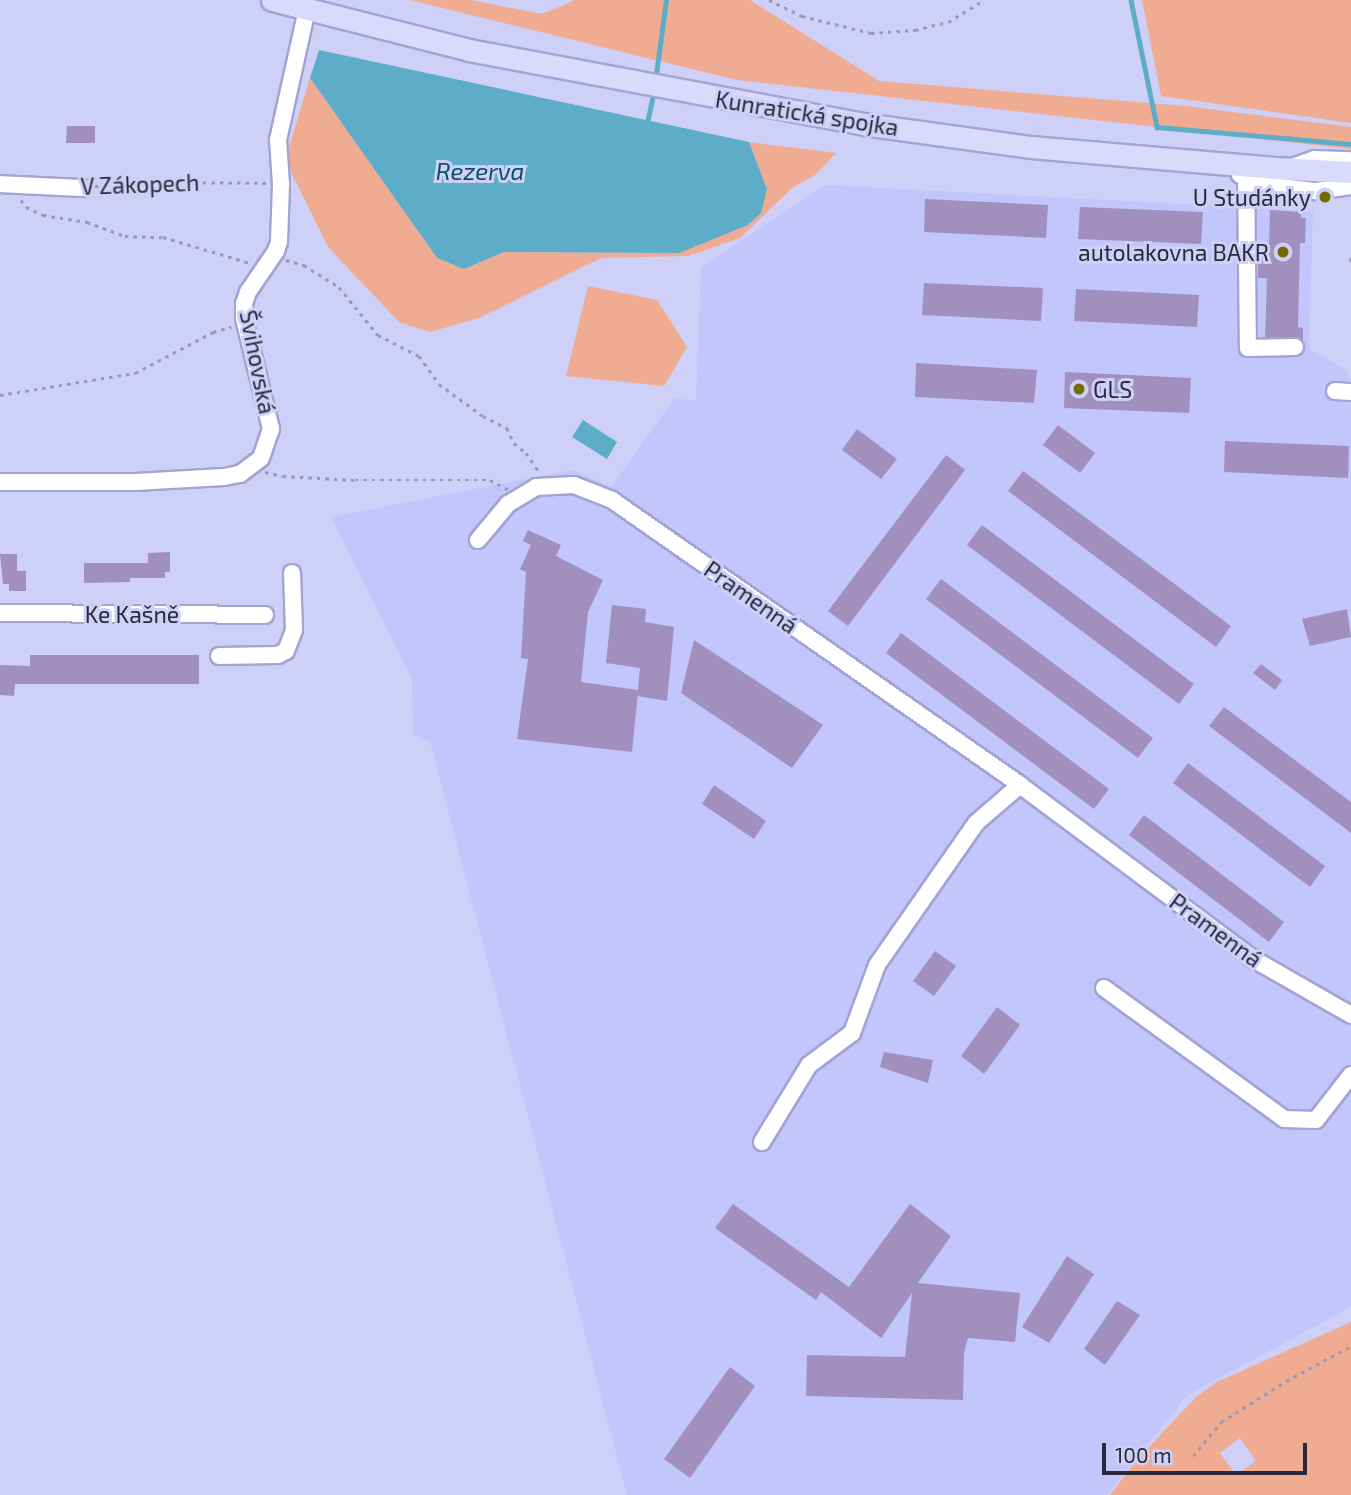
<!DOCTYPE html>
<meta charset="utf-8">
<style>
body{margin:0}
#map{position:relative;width:1351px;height:1495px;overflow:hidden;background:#ced0f7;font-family:"Exo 2",sans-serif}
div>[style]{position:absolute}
.built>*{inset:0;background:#c3c5fd}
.green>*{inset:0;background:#efac92}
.water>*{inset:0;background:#5dadc9}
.stream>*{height:4.5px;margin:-2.25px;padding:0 2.25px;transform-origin:2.25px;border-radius:2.25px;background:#5dadc9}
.building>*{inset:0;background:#a190bd}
.path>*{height:2.5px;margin-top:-1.25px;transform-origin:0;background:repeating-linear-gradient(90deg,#9899ba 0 3.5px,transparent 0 8.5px)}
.roads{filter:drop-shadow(2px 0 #a2a4d3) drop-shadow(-2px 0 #a2a4d3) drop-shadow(0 2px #a2a4d3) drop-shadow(0 -2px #a2a4d3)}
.minor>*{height:16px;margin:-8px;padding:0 8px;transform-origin:8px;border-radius:8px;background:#fff}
.major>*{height:21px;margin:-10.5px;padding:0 10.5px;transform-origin:10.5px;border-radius:10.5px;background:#d9dafc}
.dots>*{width:19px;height:19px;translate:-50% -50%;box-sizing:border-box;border:4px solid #ced0f7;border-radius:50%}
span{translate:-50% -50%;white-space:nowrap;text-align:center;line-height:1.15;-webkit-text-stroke:6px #ced0f7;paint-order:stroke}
.street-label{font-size:23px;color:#28293b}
.poi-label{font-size:23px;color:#28293b}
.right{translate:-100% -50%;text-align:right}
.left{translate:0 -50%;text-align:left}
.water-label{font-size:24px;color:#0a5064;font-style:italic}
.scale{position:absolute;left:1102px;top:1443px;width:205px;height:32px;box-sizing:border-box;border:4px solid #28293b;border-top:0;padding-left:9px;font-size:21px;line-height:24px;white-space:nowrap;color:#28293b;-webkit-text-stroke:5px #ced0f7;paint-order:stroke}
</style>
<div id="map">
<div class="built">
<i style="clip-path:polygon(826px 185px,1313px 211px,1309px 349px,1344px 368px,1351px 379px,1351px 1307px,1187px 1395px,1107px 1495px,627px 1495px,430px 741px,413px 734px,412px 679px,331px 517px,573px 470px,611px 487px,675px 398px,696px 401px,701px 267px)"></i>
</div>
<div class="green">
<i style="clip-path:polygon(410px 0,471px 0,542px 14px,575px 0,750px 0,879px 81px,1186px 106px,1351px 127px,1351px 149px,737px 80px)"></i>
<i style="clip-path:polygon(1142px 0,1351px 0,1351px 123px,1161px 96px)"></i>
<i style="clip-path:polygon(310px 78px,437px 258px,464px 269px,504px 252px,679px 253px,767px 189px,749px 142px,836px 153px,815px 175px,792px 188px,740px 238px,688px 256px,601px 258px,479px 318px,430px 332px,399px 322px,328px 247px,285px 160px)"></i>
<i style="clip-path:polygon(588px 286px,657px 300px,687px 347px,664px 386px,566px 376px)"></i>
<i style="clip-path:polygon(evenodd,1351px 1322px,1351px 1495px,1110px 1495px,1135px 1462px,1196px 1397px,1217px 1382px,1351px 1322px,1240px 1438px,1256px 1461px,1236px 1475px,1220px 1453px,1240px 1438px)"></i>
</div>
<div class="water">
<i style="clip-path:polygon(319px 50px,749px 142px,767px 189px,761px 213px,748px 225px,679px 253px,504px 252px,464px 269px,437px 258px,310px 78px)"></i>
<i style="clip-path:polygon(583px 420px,617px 442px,607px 459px,572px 437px)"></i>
</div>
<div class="stream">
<i style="left:1131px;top:0;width:130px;rotate:78.4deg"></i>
<i style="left:1157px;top:127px;width:195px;rotate:5deg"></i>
<i style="left:656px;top:74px;width:75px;rotate:-82.3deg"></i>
<i style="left:647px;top:123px;width:25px;rotate:-78deg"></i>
</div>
<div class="building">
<i style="clip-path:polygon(67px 126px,95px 126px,95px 143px,66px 143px)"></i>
<i style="clip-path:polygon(925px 199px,1048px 205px,1046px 238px,924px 232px)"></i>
<i style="clip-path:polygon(1080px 207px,1203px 212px,1201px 244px,1078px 239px)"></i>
<i style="clip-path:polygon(1270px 210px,1301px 212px,1301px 218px,1306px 218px,1305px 243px,1300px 243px,1298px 327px,1303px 328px,1303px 340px,1295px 337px,1265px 337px,1267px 278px,1258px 278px,1258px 264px,1259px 244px,1269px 244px)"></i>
<i style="clip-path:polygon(924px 283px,1043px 288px,1041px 321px,922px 315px)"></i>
<i style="clip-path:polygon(1076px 289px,1199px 295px,1197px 327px,1074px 321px)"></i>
<i style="clip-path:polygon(916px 363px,1037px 370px,1034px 403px,915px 397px)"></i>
<i style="clip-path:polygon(1065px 372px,1191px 378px,1189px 413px,1064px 408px)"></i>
<i style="clip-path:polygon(1058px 425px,1095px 453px,1080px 473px,1043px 445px)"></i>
<i style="clip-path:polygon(857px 429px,897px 459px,881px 479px,842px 450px)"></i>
<i style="clip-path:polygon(1225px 441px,1349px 446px,1348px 478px,1224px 472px)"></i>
<i style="clip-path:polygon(946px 455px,965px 470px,848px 626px,828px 611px)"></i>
<i style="clip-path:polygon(1023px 471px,1231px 626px,1216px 647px,1008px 491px)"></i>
<i style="clip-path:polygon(982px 525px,1194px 684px,1179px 704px,967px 545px)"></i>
<i style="clip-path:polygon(528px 530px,561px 545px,556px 556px,603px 580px,588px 612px,581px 682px,638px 690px,640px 668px,606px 663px,612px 605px,646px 609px,645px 622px,674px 627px,667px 701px,637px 696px,638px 692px,632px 752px,517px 739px,528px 659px,521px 658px,526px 572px,520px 569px,531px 545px,523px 541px)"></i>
<i style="clip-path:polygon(170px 552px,170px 572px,165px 572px,165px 578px,130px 578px,130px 582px,84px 583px,84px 563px,148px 563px,148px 553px)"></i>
<i style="clip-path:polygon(0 554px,17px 554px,17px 571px,26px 571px,26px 591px,9px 591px,9px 584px,3px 584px)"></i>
<i style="clip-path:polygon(941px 579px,1153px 738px,1138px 758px,926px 599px)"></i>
<i style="clip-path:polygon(1347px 609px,1351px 637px,1310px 646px,1302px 619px)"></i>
<i style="clip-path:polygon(901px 633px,1109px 789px,1094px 809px,886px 653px)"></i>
<i style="clip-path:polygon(694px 640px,823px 725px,792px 768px,681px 693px)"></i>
<i style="clip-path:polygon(30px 655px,199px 655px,199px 684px,15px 684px,14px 696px,0 695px,0 665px,30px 666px)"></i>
<i style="clip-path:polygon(1261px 664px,1282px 680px,1275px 690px,1253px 673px)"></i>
<i style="clip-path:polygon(1224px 707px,1351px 802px,1351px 833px,1209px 726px)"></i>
<i style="clip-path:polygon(1188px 763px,1325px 866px,1310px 887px,1173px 783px)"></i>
<i style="clip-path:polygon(714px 785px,766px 821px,754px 839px,702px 804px)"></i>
<i style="clip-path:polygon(1144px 815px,1284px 922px,1269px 942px,1129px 835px)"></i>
<i style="clip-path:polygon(935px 951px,956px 966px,934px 996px,913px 981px)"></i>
<i style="clip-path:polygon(997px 1007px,1020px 1025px,984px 1074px,961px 1056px)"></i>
<i style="clip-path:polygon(884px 1052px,933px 1060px,928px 1083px,880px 1067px)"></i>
<i style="clip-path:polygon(733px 1204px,849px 1287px,910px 1204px,951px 1236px,918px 1283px,1020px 1293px,1015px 1342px,968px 1338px,964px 1353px,963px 1400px,806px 1396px,807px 1355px,905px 1357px,912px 1293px,881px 1338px,821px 1292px,816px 1300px,715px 1228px)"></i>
<i style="clip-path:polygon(1067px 1256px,1094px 1274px,1049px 1343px,1022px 1327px)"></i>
<i style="clip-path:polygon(1117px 1301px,1140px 1315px,1105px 1365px,1084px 1349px)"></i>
<i style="clip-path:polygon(730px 1367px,755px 1386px,690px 1478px,664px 1459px)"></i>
</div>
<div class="path">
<i style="left:769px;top:0;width:37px;rotate:26deg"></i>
<i style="left:802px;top:16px;width:71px;rotate:13.8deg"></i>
<i style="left:871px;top:33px;width:44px;rotate:-3.9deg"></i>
<i style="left:915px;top:30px;width:34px;rotate:-14deg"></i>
<i style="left:948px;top:22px;width:42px;rotate:-31.4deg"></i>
<i style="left:95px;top:186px;width:40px;rotate:-5.7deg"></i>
<i style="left:135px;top:182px;width:132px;rotate:0.4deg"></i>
<i style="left:21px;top:200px;width:9px;rotate:54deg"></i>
<i style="left:26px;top:207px;width:19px;rotate:25deg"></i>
<i style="left:43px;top:215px;width:45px;rotate:9deg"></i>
<i style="left:87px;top:222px;width:40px;rotate:20.2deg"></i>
<i style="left:125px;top:236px;width:38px;rotate:2deg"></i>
<i style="left:163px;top:237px;width:91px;rotate:16.6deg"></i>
<i style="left:1351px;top:258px;width:4px;rotate:90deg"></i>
<i style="left:286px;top:260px;width:19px;rotate:16deg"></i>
<i style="left:304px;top:265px;width:41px;rotate:32.2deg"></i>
<i style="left:339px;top:287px;width:62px;rotate:50.9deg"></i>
<i style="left:378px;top:335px;width:46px;rotate:27.1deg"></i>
<i style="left:419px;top:356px;width:34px;rotate:54deg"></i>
<i style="left:439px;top:384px;width:54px;rotate:36deg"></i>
<i style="left:483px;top:416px;width:27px;rotate:27deg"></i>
<i style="left:507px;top:428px;width:17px;rotate:65deg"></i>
<i style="left:514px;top:443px;width:16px;rotate:40deg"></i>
<i style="left:526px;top:453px;width:24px;rotate:55deg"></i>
<i style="left:0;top:395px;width:137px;rotate:-9.3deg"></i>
<i style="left:135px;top:373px;width:88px;rotate:-27.7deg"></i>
<i style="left:213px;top:332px;width:19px;rotate:-16deg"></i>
<i style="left:265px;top:472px;width:18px;rotate:13deg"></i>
<i style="left:283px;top:476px;width:72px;rotate:3.2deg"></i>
<i style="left:355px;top:480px;width:135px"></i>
<i style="left:490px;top:480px;width:20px;rotate:27deg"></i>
<i style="left:1193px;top:1456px;width:44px;rotate:-50.5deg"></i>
<i style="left:1221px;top:1422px;width:77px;rotate:-32.2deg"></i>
<i style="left:1286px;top:1381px;width:74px;rotate:-28.3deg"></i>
</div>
<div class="roads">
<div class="minor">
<i style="left:1246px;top:166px;width:182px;rotate:89.4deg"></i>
<i style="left:1248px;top:348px;width:47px;rotate:-1.2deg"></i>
<i style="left:1295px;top:166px;width:20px;rotate:-20deg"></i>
<i style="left:1314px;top:159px;width:37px;rotate:2deg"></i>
<i style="left:1240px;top:175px;width:43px;rotate:16.3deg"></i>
<i style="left:1281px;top:187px;width:35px;rotate:7deg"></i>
<i style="left:1316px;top:191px;width:35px;rotate:-8deg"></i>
<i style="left:0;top:184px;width:83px;rotate:2.8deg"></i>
<i style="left:1335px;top:391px;width:16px;rotate:4deg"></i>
<i style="left:0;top:482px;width:135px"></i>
<i style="left:135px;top:482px;width:89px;rotate:-3.2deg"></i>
<i style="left:224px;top:477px;width:16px;rotate:-11deg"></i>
<i style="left:240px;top:474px;width:26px;rotate:-37deg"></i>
<i style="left:261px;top:458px;width:31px;rotate:-71deg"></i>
<i style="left:271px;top:429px;width:114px;rotate:-103.7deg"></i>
<i style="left:244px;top:318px;width:14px;rotate:-90deg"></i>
<i style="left:244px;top:304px;width:13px;rotate:-72deg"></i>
<i style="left:248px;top:292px;width:50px;rotate:-55.7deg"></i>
<i style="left:276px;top:251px;width:9px;rotate:-72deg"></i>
<i style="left:279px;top:242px;width:58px;rotate:-88deg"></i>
<i style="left:281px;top:184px;width:44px;rotate:-93.9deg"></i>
<i style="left:278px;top:140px;width:134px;rotate:-77.5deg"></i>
<i style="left:478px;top:540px;width:47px;rotate:-50.2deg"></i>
<i style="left:508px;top:504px;width:33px;rotate:-31deg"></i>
<i style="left:536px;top:487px;width:38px;rotate:-3deg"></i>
<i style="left:574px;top:485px;width:41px;rotate:21.5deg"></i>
<i style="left:612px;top:500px;width:498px;rotate:34.9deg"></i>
<i style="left:1020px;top:785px;width:293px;rotate:36.7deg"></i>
<i style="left:1255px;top:960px;width:111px;rotate:29.8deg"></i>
<i style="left:0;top:613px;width:265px;rotate:0.4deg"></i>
<i style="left:219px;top:656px;width:59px;rotate:-1deg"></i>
<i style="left:278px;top:655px;width:9px;rotate:-27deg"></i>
<i style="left:286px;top:651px;width:22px;rotate:-69deg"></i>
<i style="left:294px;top:630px;width:57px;rotate:-92deg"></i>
<i style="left:1104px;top:988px;width:223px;rotate:36deg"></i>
<i style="left:1284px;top:1119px;width:32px;rotate:2deg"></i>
<i style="left:1316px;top:1120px;width:57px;rotate:-52.1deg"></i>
<i style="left:762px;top:1142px;width:90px;rotate:-58.6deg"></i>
<i style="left:809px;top:1065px;width:54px;rotate:-36.7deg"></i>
<i style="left:852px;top:1033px;width:72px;rotate:-69.8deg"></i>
<i style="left:877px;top:965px;width:173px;rotate:-55.1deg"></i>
<i style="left:976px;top:823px;width:58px;rotate:-40.8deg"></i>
</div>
<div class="major">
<i style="left:272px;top:0;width:203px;rotate:14.2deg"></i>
<i style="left:469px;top:50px;width:401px;rotate:10.6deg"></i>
<i style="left:863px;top:124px;width:170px;rotate:7.8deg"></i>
<i style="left:1031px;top:147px;width:245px;rotate:4.9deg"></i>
<i style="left:1275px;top:168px;width:76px;rotate:3deg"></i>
</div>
</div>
<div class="dots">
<i style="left:1325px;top:197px;background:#756b03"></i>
<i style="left:1283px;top:252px;background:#756b03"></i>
<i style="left:1079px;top:389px;background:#756b03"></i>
</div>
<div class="street-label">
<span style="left:807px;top:113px;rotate:9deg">Kunratická spojka</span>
<span style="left:140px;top:184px;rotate:-2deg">V Zákopech</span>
<span style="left:258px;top:362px;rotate:79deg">Švihovská</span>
<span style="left:751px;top:597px;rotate:35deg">Pramenná</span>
<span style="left:132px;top:614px">Ke Kašně</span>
<span style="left:1216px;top:930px;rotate:36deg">Pramenná</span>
</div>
<div class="poi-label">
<span class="right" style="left:1311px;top:197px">U Studánky</span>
<span class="right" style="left:1269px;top:252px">autolakovna BAKR</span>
<span class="left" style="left:1093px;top:389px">GLS</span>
</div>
<div class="water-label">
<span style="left:480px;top:171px">Rezerva</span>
</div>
<div class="scale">100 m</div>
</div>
